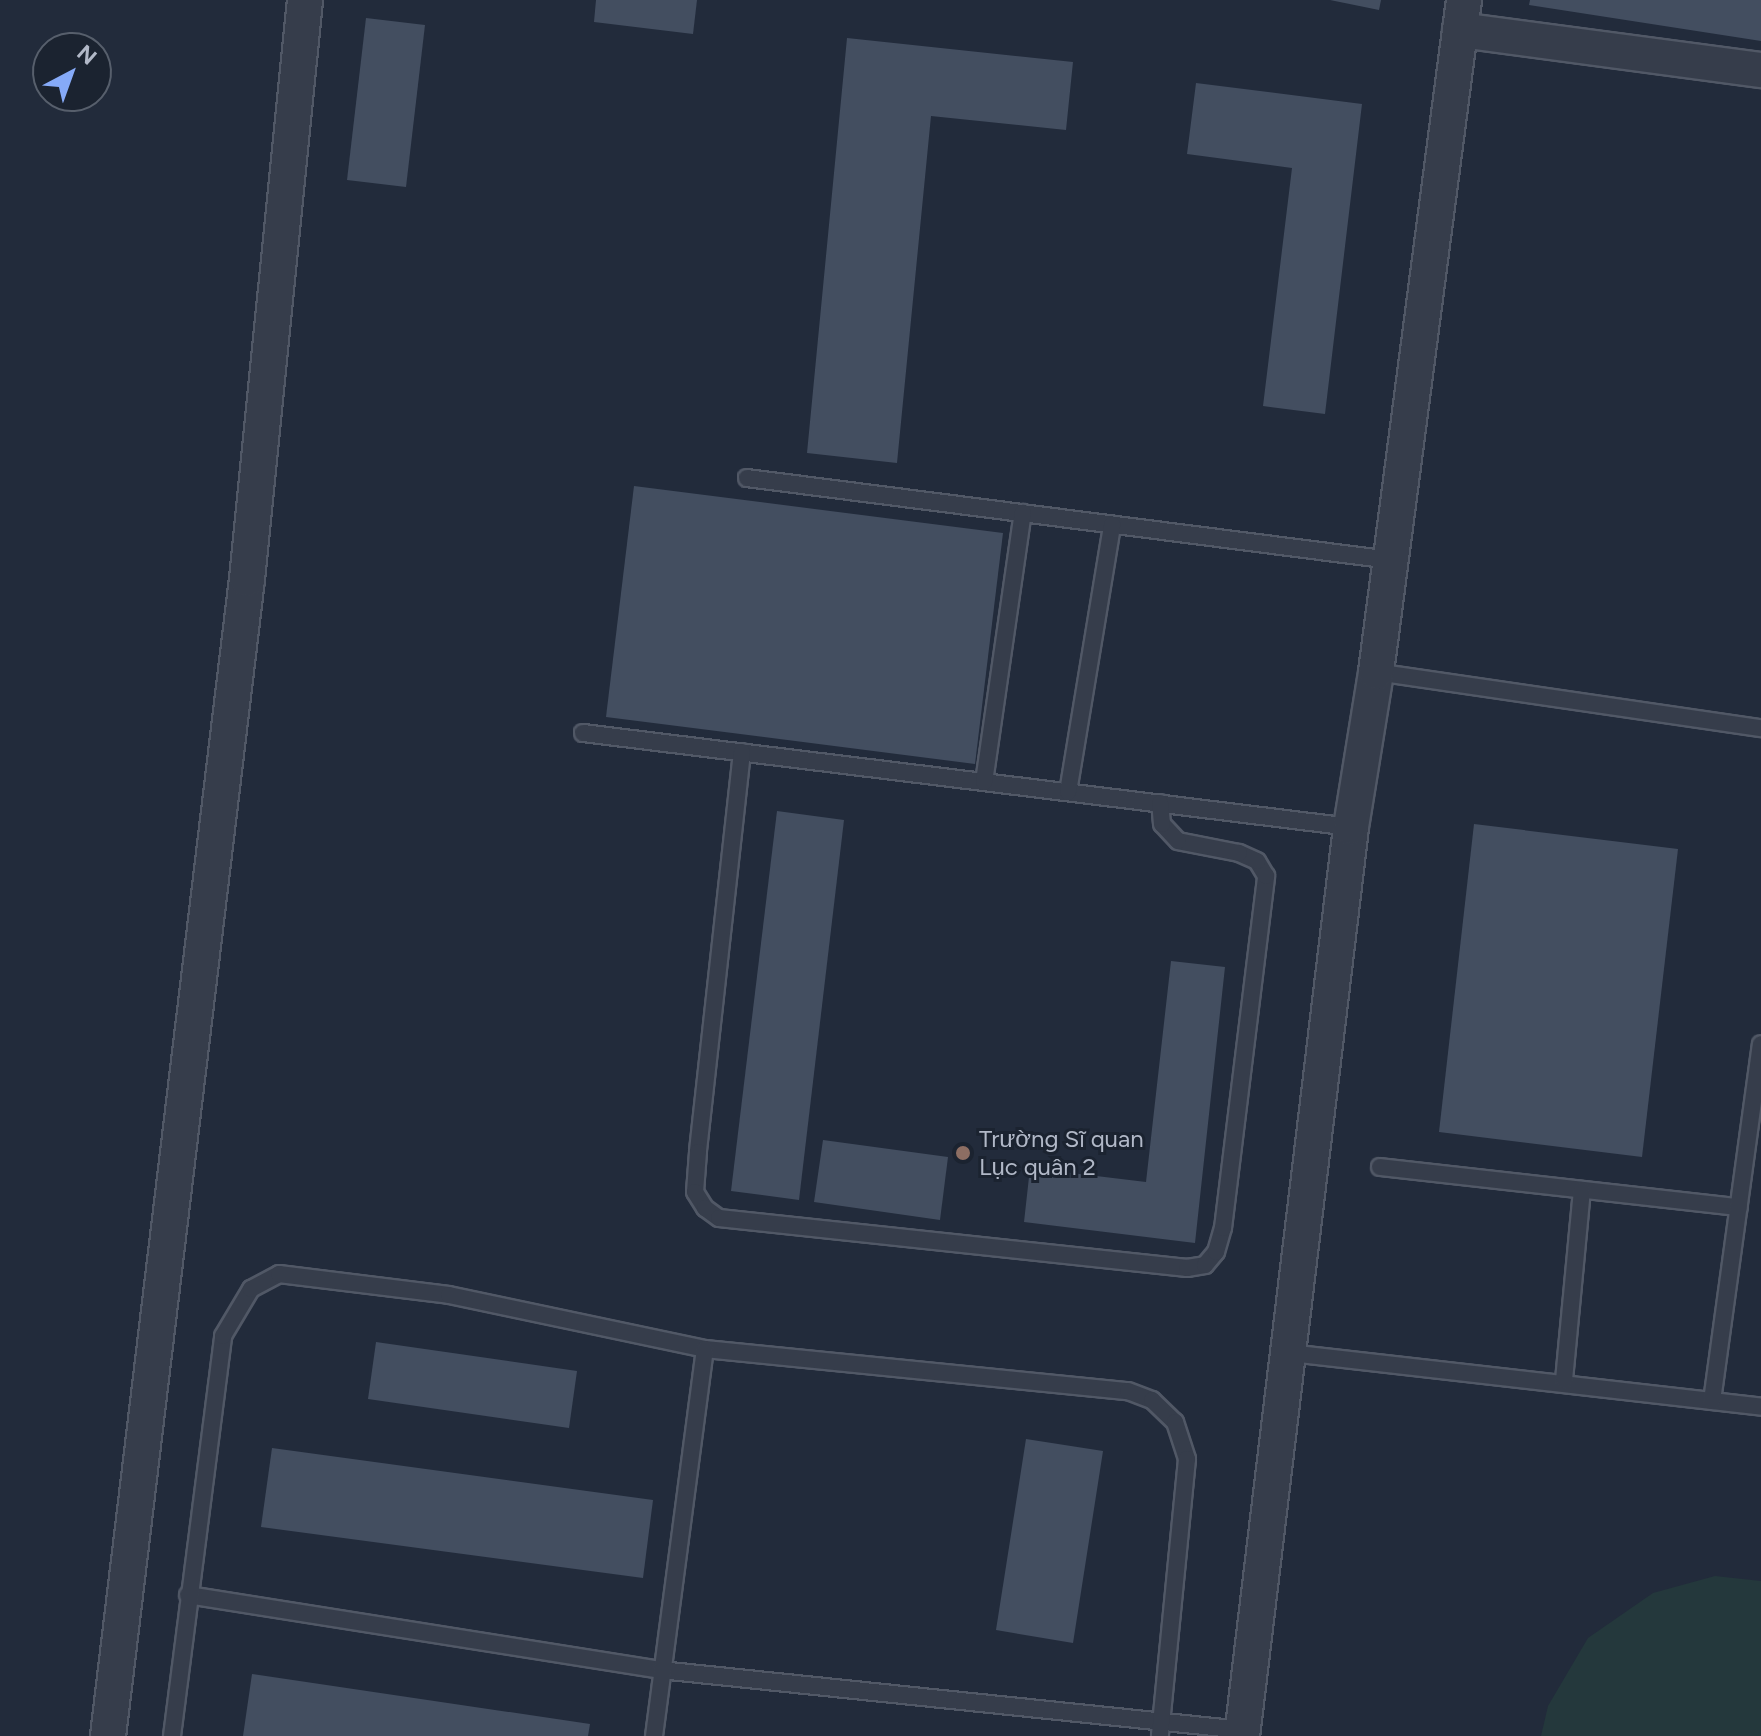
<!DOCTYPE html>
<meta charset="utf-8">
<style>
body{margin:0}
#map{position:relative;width:1761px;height:1736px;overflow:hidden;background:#222b3b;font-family:Figtree,sans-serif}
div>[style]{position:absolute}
.green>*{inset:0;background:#24383c}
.building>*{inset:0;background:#434e60}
.roads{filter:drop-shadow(2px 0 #515866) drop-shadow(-2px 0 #515866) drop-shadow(0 2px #515866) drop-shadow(0 -2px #515866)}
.lane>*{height:16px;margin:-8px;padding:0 8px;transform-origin:8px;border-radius:8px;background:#363d4b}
.street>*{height:34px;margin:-17px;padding:0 17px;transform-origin:17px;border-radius:17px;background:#363d4b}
.dots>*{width:22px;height:22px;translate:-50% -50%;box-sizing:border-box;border:4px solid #1b2330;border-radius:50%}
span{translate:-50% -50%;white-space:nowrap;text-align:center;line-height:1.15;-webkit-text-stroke:6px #1b2330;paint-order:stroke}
.poi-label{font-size:24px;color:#b1b8c7}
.left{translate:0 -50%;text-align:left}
.north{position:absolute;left:32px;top:32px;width:80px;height:80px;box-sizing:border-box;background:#1b2330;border:2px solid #575f6c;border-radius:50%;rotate:41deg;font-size:22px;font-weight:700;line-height:32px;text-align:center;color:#b1b8c7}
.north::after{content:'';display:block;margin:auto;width:28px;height:36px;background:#86aaf8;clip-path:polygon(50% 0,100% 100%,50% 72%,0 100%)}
</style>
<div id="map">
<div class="green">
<i style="clip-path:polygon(1715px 1576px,1761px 1581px,1761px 1736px,1541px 1736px,1548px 1706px,1588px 1638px,1653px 1593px)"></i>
</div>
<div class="building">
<i style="clip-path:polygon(596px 0,697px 0,693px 34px,594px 22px)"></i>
<i style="clip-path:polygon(1330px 0,1381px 0,1379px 10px)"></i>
<i style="clip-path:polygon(1530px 0,1761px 0,1761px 41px,1529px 5px)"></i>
<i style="clip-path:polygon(366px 18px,425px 25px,406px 187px,347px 180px)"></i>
<i style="clip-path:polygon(847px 38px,1073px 62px,1066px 130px,931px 116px,897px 463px,807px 453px)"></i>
<i style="clip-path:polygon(1196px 83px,1362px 104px,1325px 414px,1263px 406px,1292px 168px,1187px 154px)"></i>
<i style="clip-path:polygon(634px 486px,1003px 533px,975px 764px,606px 717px)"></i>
<i style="clip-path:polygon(777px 811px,844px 820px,799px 1200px,731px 1191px)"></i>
<i style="clip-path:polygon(1474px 824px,1678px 849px,1642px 1157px,1439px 1132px)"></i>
<i style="clip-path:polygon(1171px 961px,1225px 967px,1195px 1243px,1024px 1222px,1030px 1168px,1146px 1182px)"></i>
<i style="clip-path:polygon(823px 1140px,948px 1157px,940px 1220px,814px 1202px)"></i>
<i style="clip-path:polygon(376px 1342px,577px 1371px,569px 1428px,368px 1399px)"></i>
<i style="clip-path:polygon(1026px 1439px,1103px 1451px,1073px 1643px,996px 1630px)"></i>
<i style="clip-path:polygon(272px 1448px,653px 1500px,643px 1578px,261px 1527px)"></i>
<i style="clip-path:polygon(252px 1674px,590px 1724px,588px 1736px,243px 1736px)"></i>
</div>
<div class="roads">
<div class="lane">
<i style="left:747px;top:478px;width:649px;rotate:7.26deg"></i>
<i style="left:1376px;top:672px;width:389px;rotate:8.3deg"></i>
<i style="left:583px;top:733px;width:774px;rotate:6.98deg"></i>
<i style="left:742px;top:752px;width:402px;rotate:96.3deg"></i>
<i style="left:698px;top:1152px;width:40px;rotate:94.3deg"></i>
<i style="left:695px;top:1192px;width:19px;rotate:58deg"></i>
<i style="left:705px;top:1208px;width:17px;rotate:36deg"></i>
<i style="left:719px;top:1218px;width:471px;rotate:6.1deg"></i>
<i style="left:1187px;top:1268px;width:18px;rotate:-9deg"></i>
<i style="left:1205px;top:1265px;width:17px;rotate:-50deg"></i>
<i style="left:1216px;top:1252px;width:25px;rotate:-74deg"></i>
<i style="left:1223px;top:1228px;width:355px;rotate:-83deg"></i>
<i style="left:1266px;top:876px;width:17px;rotate:-121deg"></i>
<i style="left:1257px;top:861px;width:20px;rotate:-156deg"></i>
<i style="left:1239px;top:853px;width:62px;rotate:-168.9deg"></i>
<i style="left:1178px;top:841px;width:23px;rotate:-133deg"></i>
<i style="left:1162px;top:824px;width:21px;rotate:-95deg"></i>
<i style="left:984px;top:782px;width:272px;rotate:-81.8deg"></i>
<i style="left:1068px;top:792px;width:271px;rotate:-80.6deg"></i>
<i style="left:1380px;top:1167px;width:361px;rotate:6.4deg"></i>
<i style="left:1290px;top:1353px;width:474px;rotate:6.5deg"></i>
<i style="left:1564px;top:1380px;width:191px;rotate:-84.6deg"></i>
<i style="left:1712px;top:1401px;width:360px;rotate:-82.2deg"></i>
<i style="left:188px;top:1595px;width:478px;rotate:9deg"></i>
<i style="left:660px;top:1670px;width:586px;rotate:5.88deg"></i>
<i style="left:172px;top:1736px;width:403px;rotate:-82.7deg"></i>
<i style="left:223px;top:1336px;width:55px;rotate:-59.2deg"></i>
<i style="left:251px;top:1289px;width:32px;rotate:-28deg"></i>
<i style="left:279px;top:1274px;width:171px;rotate:7deg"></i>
<i style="left:449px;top:1295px;width:262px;rotate:11.9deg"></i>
<i style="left:705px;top:1349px;width:425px;rotate:5.7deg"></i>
<i style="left:1128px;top:1391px;width:26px;rotate:21deg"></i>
<i style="left:1152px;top:1400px;width:32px;rotate:44deg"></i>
<i style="left:1175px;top:1422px;width:39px;rotate:72deg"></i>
<i style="left:1187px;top:1459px;width:278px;rotate:95.6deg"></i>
<i style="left:654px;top:1736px;width:390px;rotate:-82.5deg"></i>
</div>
<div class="street">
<i style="left:1460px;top:30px;width:304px;rotate:7.6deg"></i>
<i style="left:108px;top:1736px;width:1165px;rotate:-83.15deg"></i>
<i style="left:247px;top:579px;width:582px;rotate:-84.28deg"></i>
<i style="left:1242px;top:1736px;width:916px;rotate:-83.16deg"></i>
<i style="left:1351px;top:827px;width:157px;rotate:-80.8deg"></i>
<i style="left:1376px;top:672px;width:678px;rotate:-82.54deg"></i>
</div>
</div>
<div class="dots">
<i style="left:963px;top:1153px;background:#8d6e63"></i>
</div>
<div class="poi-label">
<span class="left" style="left:979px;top:1153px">Trường Sĩ quan<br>Lục quân 2</span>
</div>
<div class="north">N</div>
</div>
